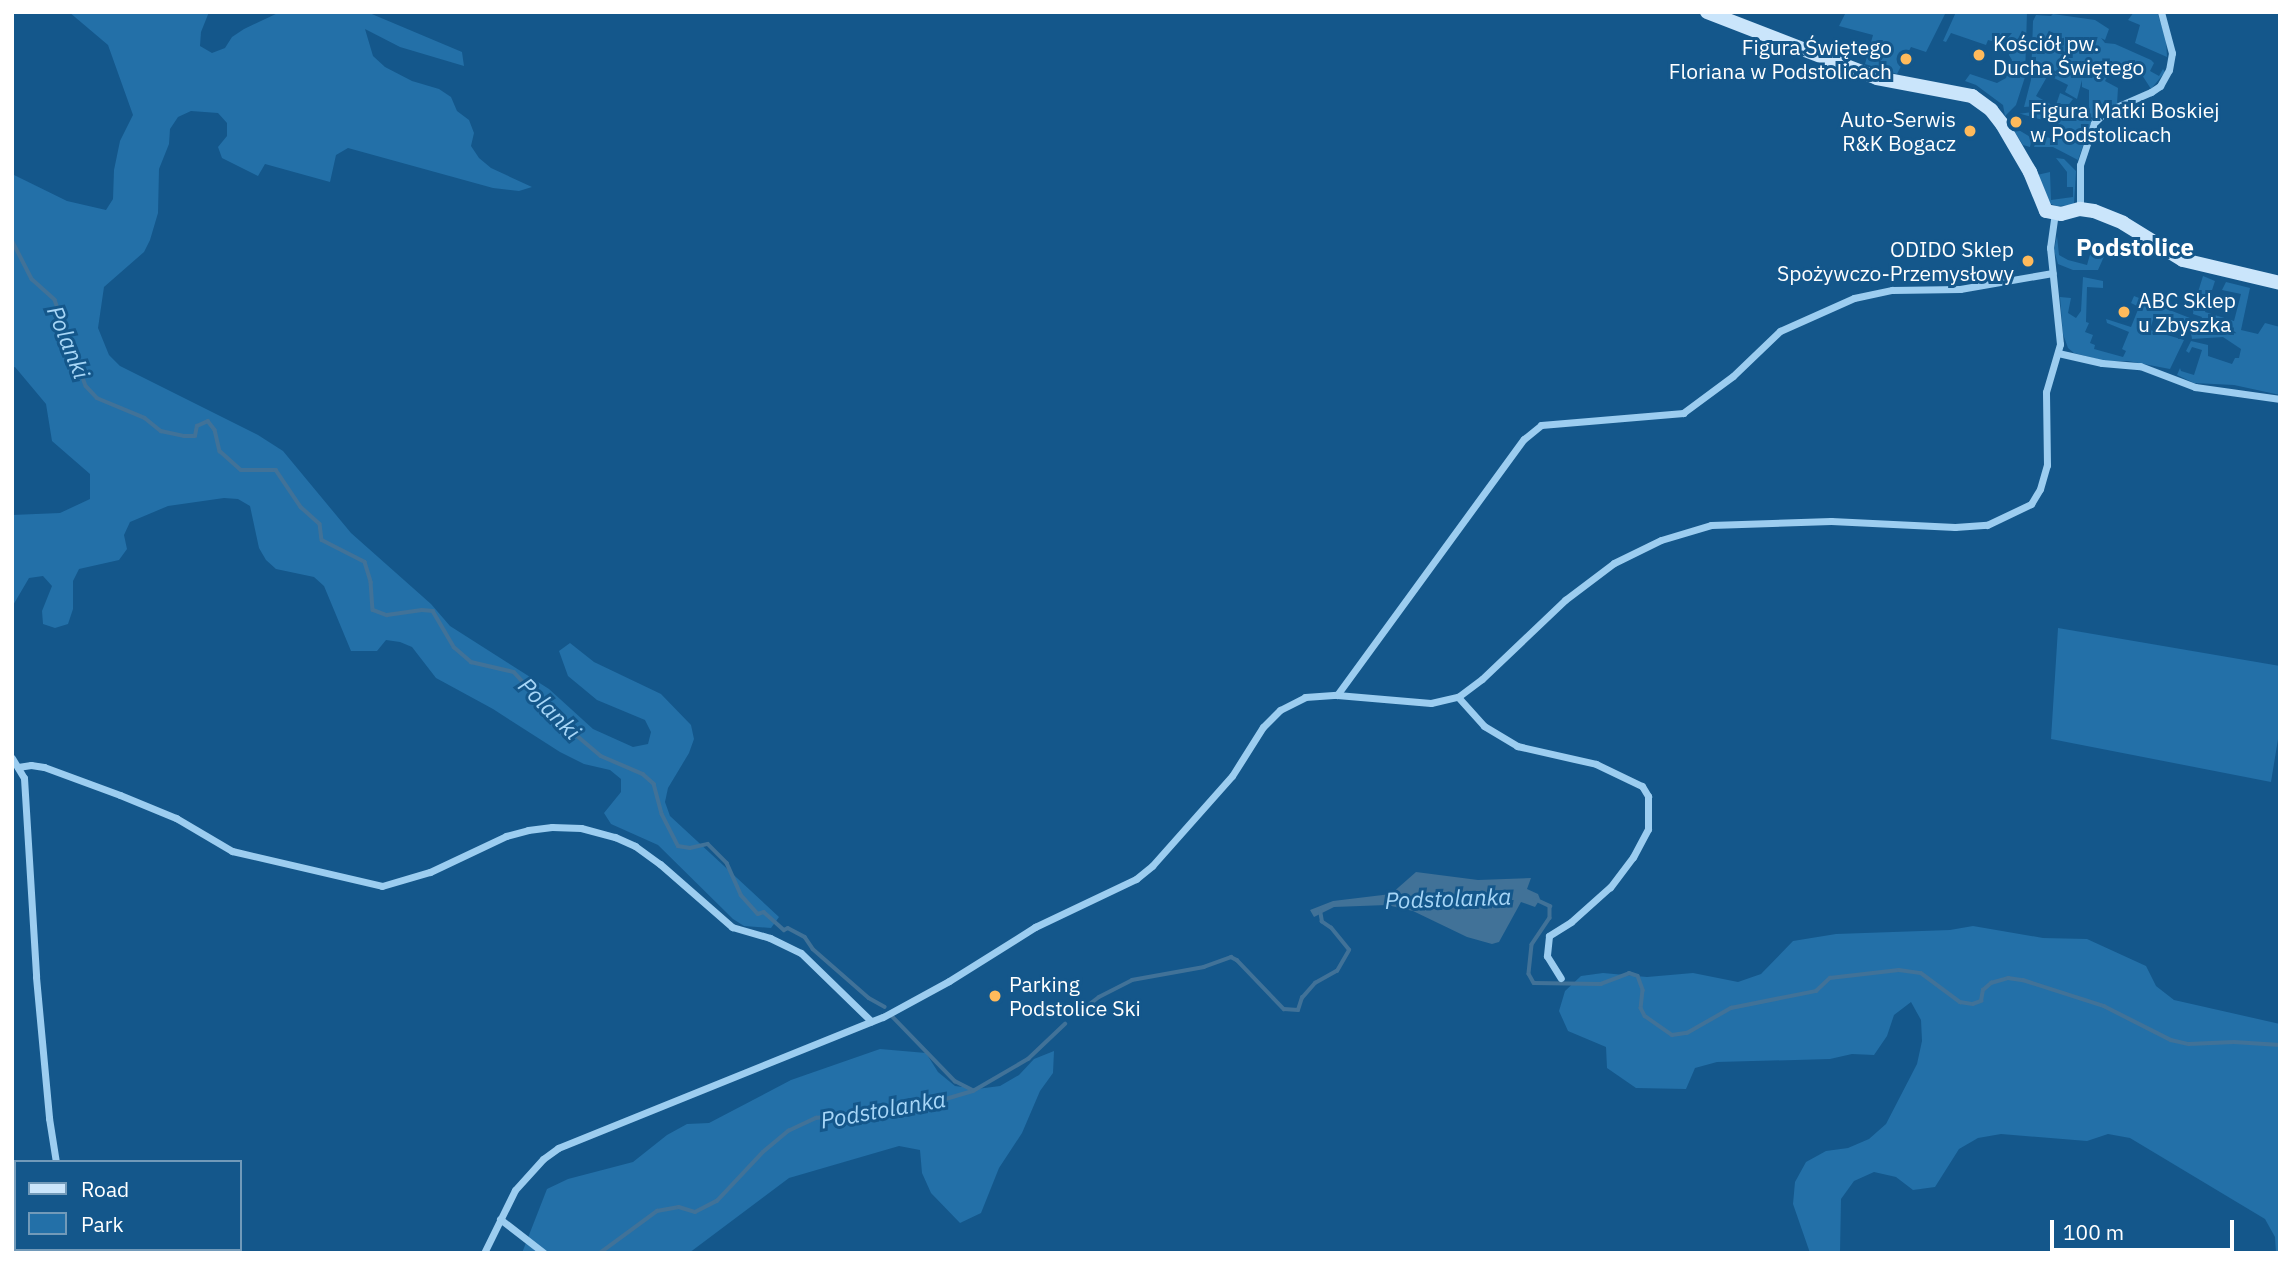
<!DOCTYPE html>
<meta charset="utf-8">
<style>
body{margin:0}
#map{position:relative;width:2292px;height:1265px;overflow:hidden;background:#14578b;font-family:"IBM Plex Sans",sans-serif}
div>[style]{position:absolute}
.green>*{inset:0;background:#2370a8}
.water>*{inset:0;background:#417298}
.stream>*{height:3.5px;margin:-1.75px;padding:0 1.75px;transform-origin:1.75px;border-radius:1.75px;background:#417298}
.street>*{height:7px;margin:-3.5px;padding:0 3.5px;transform-origin:3.5px;border-radius:3.5px;background:#9ccdf0}
.secondary>*{height:14px;margin:-7px;padding:0 7px;transform-origin:7px;border-radius:7px;background:#cae5fb}
.dots>*{width:19px;height:19px;translate:-50% -50%;box-sizing:border-box;border:4px solid #14578b;border-radius:50%}
span{translate:-50% -50%;white-space:nowrap;text-align:center;line-height:1.15;-webkit-text-stroke:6px #14578b;paint-order:stroke}
.poi-label{font-size:21px;color:#fff}
.left{translate:0 -50%;text-align:left}
.right{translate:-100% -50%;text-align:right}
.water-label{font-size:23px;color:#a7d6f7;font-style:italic}
.quarter-label{font-size:24px;color:#fff;font-weight:700}
.frame{position:absolute;inset:0;border:14px solid #fff;pointer-events:none}
.legend{position:absolute;left:14px;top:1160px;width:228px;height:91px;box-sizing:border-box;background:#14578b;border:2px solid #729ab9;margin:0;padding:9px 12px;list-style:none;font-size:21px;color:#fff}
.legend li{display:flex;align-items:center;gap:14px;height:35px}
.legend b{width:35px;border:2px solid #729ab9}
.scale{position:absolute;left:2050px;top:1220px;width:184px;height:32px;box-sizing:border-box;border:4px solid #fff;border-top:0;padding-left:9px;font-size:21px;line-height:24px;white-space:nowrap;color:#fff;-webkit-text-stroke:5px #14578b;paint-order:stroke}
</style>
<div id="map">
<div class="green">
<i style="clip-path:polygon(69px 12px,209px 12px,201px 32px,200px 46px,212px 53px,225px 48px,232px 37px,244px 29px,280px 12px,367px 12px,462px 52px,464px 66px,400px 47px,365px 29px,373px 56px,385px 67px,412px 81px,439px 89px,451px 97px,457px 111px,469px 120px,474px 133px,471px 146px,479px 158px,491px 168px,532px 187px,519px 191px,493px 188px,348px 148px,336px 155px,330px 182px,265px 164px,258px 176px,222px 158px,218px 147px,227px 136px,227px 123px,218px 113px,191px 111px,178px 117px,170px 129px,169px 144px,159px 169px,158px 213px,150px 240px,144px 252px,104px 287px,98px 328px,109px 355px,120px 366px,258px 435px,283px 451px,351px 533px,431px 604px,450px 626px,549px 689px,593px 729px,633px 747px,648px 744px,651px 732px,645px 720px,597px 700px,568px 676px,559px 651px,570px 643px,594px 662px,661px 694px,691px 725px,694px 739px,689px 753px,668px 788px,665px 802px,670px 816px,779px 917px,771px 928px,744px 926px,733px 919px,658px 845px,611px 824px,604px 813px,621px 792px,621px 779px,610px 770px,584px 764px,560px 752px,493px 709px,436px 678px,412px 647px,400px 642px,386px 640px,377px 651px,351px 651px,324px 586px,314px 577px,276px 569px,266px 560px,259px 548px,250px 506px,238px 499px,224px 498px,168px 506px,130px 522px,124px 535px,127px 549px,119px 560px,79px 569px,73px 581px,73px 609px,68px 624px,55px 628px,43px 624px,42px 611px,52px 586px,43px 576px,29px 578px,12px 607px,12px 515px,60px 513px,90px 499px,90px 474px,52px 441px,46px 404px,15px 367px,12px 368px,12px 174px,67px 201px,106px 210px,113px 199px,114px 170px,120px 141px,133px 115px,108px 45px)"></i>
<i style="clip-path:polygon(1846px 12px,1946px 12px,1926px 52px,1911px 47px,1897px 74px,1865px 64px,1873px 35px,1839px 26px)"></i>
<i style="clip-path:polygon(1956px 12px,2027px 12px,2025px 77px,2016px 105px,2005px 116px,2003px 105px,1976px 85px,1965px 81px,1970px 74px,1997px 83px,2006px 78px,2012px 60px,2009px 55px,2011px 47px,1988px 40px,1986px 45px,1951px 33px,1946px 42px,1943px 41px)"></i>
<i style="clip-path:polygon(2134px 12px,2157px 12px,2166px 39px,2167px 57px,2135px 43px,2140px 25px,2128px 20px)"></i>
<i style="clip-path:polygon(2053px 14px,2095px 20px,2109px 29px,2105px 40px,2101px 38px,2105px 43px,2115px 44px,2151px 60px,2154px 63px,2150px 71px,2159px 76px,2163px 69px,2165px 72px,2151px 89px,2142px 75px,2145px 68px,2135px 65px,2133px 70px,2115px 63px,2105px 81px,2118px 88px,2117px 104px,2102px 111px,2092px 120px,2078px 160px,2053px 147px,2034px 147px,2038px 135px,2050px 138px,2054px 123px,2021px 114px,2017px 129px,2032px 138px,2030px 147px,2023px 145px,2011px 126px,2018px 114px,2040px 111px,2051px 112px,2050px 119px,2060px 122px,2062px 115px,2055px 108px,2060px 93px,2073px 99px,2066px 108px,2068px 112px,2083px 117px,2085px 113px,2089px 114px,2089px 90px,2082px 87px,2082px 80px,2077px 99px,2065px 92px,2068px 85px,2048px 75px,2036px 96px,2052px 105px,2024px 107px,2031px 80px,2033px 21px,2036px 15px,2051px 16px)"></i>
<i style="clip-path:polygon(2056px 158px,2064px 159px,2076px 171px,2074px 205px,2057px 206px,2048px 203px,2037px 175px,2050px 172px,2051px 200px,2073px 197px,2073px 187px,2067px 187px,2067px 172px)"></i>
<i style="clip-path:polygon(2057px 236px,2059px 255px,2068px 260px,2087px 265px,2091px 251px,2106px 252px,2098px 270px,2073px 270px,2058px 264px,2054px 250px)"></i>
<i style="clip-path:polygon(2203px 276px,2215px 281px,2205px 312px,2234px 321px,2241px 294px,2222px 290px,2226px 282px,2250px 288px,2241px 330px,2258px 334px,2265px 323px,2280px 327px,2280px 395px,2234px 385px,2194px 383px,2177px 375px,2180px 368px,2181px 371px,2194px 375px,2202px 350px,2192px 347px,2189px 353px,2186px 351px,2191px 341px,2208px 345px,2208px 356px,2232px 364px,2235px 358px,2239px 358px,2241px 349px,2223px 337px,2192px 339px,2190px 328px,2154px 316px,2150px 330px,2184px 340px,2170px 369px,2128px 361px,2105px 361px,2074px 353px,2068px 348px,2063px 334px,2060px 297px,2071px 298px,2068px 313px,2076px 318px,2081px 311px,2083px 277px,2103px 281px,2103px 288px,2087px 287px,2086px 322px,2089px 323px,2085px 332px,2093px 335px,2090px 343px,2095px 345px,2094px 349px,2123px 357px,2126px 351px,2122px 349px,2129px 332px,2107px 323px,2106px 319px,2131px 327px,2139px 307px,2131px 303px,2134px 296px,2200px 322px,2202px 317px,2193px 314px,2194px 305px)"></i>
<i style="clip-path:polygon(2058px 628px,2280px 666px,2280px 727px,2271px 782px,2051px 739px)"></i>
<i style="clip-path:polygon(1973px 926px,2043px 938px,2087px 939px,2146px 966px,2156px 986px,2174px 1000px,2280px 1024px,2280px 1253px,2276px 1253px,2275px 1237px,2265px 1219px,2130px 1138px,2108px 1134px,2087px 1141px,2001px 1134px,1978px 1138px,1959px 1149px,1935px 1187px,1913px 1190px,1896px 1177px,1874px 1172px,1854px 1181px,1841px 1199px,1840px 1253px,1810px 1253px,1793px 1204px,1795px 1182px,1806px 1162px,1826px 1151px,1848px 1148px,1869px 1139px,1886px 1124px,1917px 1064px,1922px 1041px,1921px 1020px,1911px 1002px,1894px 1015px,1887px 1036px,1874px 1055px,1852px 1054px,1830px 1059px,1717px 1062px,1695px 1068px,1686px 1089px,1636px 1088px,1607px 1068px,1606px 1047px,1568px 1031px,1559px 1011px,1565px 991px,1581px 976px,1603px 973px,1647px 977px,1693px 973px,1738px 982px,1761px 974px,1793px 941px,1836px 934px,1950px 930px)"></i>
<i style="clip-path:polygon(880px 1049px,926px 1053px,938px 1072px,955px 1086px,977px 1089px,1000px 1086px,1019px 1075px,1034px 1059px,1054px 1051px,1053px 1073px,1040px 1091px,1022px 1133px,999px 1168px,981px 1213px,960px 1223px,931px 1193px,922px 1173px,920px 1150px,899px 1146px,789px 1178px,689px 1253px,522px 1253px,547px 1189px,568px 1179px,633px 1162px,667px 1135px,687px 1124px,709px 1123px,791px 1080px)"></i>
</div>
<div class="water">
<i style="clip-path:polygon(1416px 872px,1478px 880px,1531px 878px,1527px 889px,1538px 894px,1540px 899px,1535px 907px,1521px 902px,1499px 942px,1492px 944px,1467px 937px,1413px 911px,1387px 905px,1334px 907px,1314px 917px,1310px 910px,1333px 901px,1391px 894px)"></i>
</div>
<div class="stream">
<i style="left:12px;top:240px;width:44px;rotate:62.9deg"></i>
<i style="left:32px;top:279px;width:31px;rotate:42deg"></i>
<i style="left:55px;top:300px;width:91px;rotate:70.2deg"></i>
<i style="left:86px;top:386px;width:16px;rotate:47deg"></i>
<i style="left:97px;top:398px;width:52px;rotate:22.6deg"></i>
<i style="left:145px;top:418px;width:21px;rotate:39deg"></i>
<i style="left:161px;top:431px;width:24px;rotate:12deg"></i>
<i style="left:184px;top:436px;width:11px"></i>
<i style="left:195px;top:436px;width:10px;rotate:-79deg"></i>
<i style="left:197px;top:426px;width:12px;rotate:-24deg"></i>
<i style="left:208px;top:421px;width:11px;rotate:52deg"></i>
<i style="left:215px;top:430px;width:22px;rotate:77deg"></i>
<i style="left:220px;top:451px;width:28px;rotate:42deg"></i>
<i style="left:241px;top:470px;width:35px"></i>
<i style="left:276px;top:470px;width:45px;rotate:56deg"></i>
<i style="left:301px;top:507px;width:25px;rotate:42deg"></i>
<i style="left:320px;top:524px;width:16px;rotate:83deg"></i>
<i style="left:322px;top:540px;width:48px;rotate:27.1deg"></i>
<i style="left:365px;top:562px;width:21px;rotate:73deg"></i>
<i style="left:371px;top:582px;width:28px;rotate:86deg"></i>
<i style="left:373px;top:610px;width:15px;rotate:20deg"></i>
<i style="left:387px;top:615px;width:35px;rotate:-8deg"></i>
<i style="left:422px;top:610px;width:11px;rotate:5deg"></i>
<i style="left:433px;top:611px;width:42px;rotate:59.7deg"></i>
<i style="left:454px;top:647px;width:23px;rotate:41deg"></i>
<i style="left:471px;top:662px;width:44px;rotate:13.1deg"></i>
<i style="left:514px;top:672px;width:61px;rotate:47.7deg"></i>
<i style="left:555px;top:717px;width:60px;rotate:40.3deg"></i>
<i style="left:601px;top:756px;width:46px;rotate:23.2deg"></i>
<i style="left:643px;top:774px;width:15px;rotate:42deg"></i>
<i style="left:654px;top:784px;width:31px;rotate:75deg"></i>
<i style="left:662px;top:814px;width:36px;rotate:63deg"></i>
<i style="left:678px;top:846px;width:12px;rotate:9deg"></i>
<i style="left:690px;top:848px;width:18px;rotate:-13deg"></i>
<i style="left:708px;top:844px;width:27px;rotate:45deg"></i>
<i style="left:727px;top:863px;width:35px;rotate:66deg"></i>
<i style="left:741px;top:895px;width:25px;rotate:48deg"></i>
<i style="left:758px;top:914px;width:6px;rotate:-18deg"></i>
<i style="left:764px;top:912px;width:27px;rotate:42deg"></i>
<i style="left:784px;top:930px;width:4px;rotate:-27deg"></i>
<i style="left:788px;top:928px;width:19px;rotate:28deg"></i>
<i style="left:805px;top:937px;width:14px;rotate:56deg"></i>
<i style="left:813px;top:949px;width:74px;rotate:41.2deg"></i>
<i style="left:869px;top:998px;width:18px;rotate:29deg"></i>
<i style="left:1535px;top:899px;width:17px;rotate:25deg"></i>
<i style="left:1550px;top:906px;width:12px;rotate:90deg"></i>
<i style="left:1550px;top:918px;width:32px;rotate:124deg"></i>
<i style="left:1532px;top:945px;width:29px;rotate:96deg"></i>
<i style="left:1529px;top:974px;width:10px;rotate:61deg"></i>
<i style="left:1534px;top:983px;width:67px;rotate:0.9deg"></i>
<i style="left:1601px;top:984px;width:30px;rotate:-21deg"></i>
<i style="left:1629px;top:973px;width:9px;rotate:18deg"></i>
<i style="left:1638px;top:976px;width:15px;rotate:70deg"></i>
<i style="left:1643px;top:990px;width:18px;rotate:96deg"></i>
<i style="left:1641px;top:1008px;width:9px;rotate:63deg"></i>
<i style="left:1645px;top:1016px;width:33px;rotate:35deg"></i>
<i style="left:1672px;top:1035px;width:15px;rotate:-8deg"></i>
<i style="left:1687px;top:1033px;width:51px;rotate:-29.6deg"></i>
<i style="left:1731px;top:1008px;width:87px;rotate:-11.3deg"></i>
<i style="left:1816px;top:991px;width:19px;rotate:-43deg"></i>
<i style="left:1830px;top:978px;width:69px;rotate:-6.6deg"></i>
<i style="left:1899px;top:970px;width:22px;rotate:8deg"></i>
<i style="left:1921px;top:973px;width:49px;rotate:36.6deg"></i>
<i style="left:1960px;top:1002px;width:13px;rotate:9deg"></i>
<i style="left:1973px;top:1004px;width:9px;rotate:-21deg"></i>
<i style="left:1981px;top:1001px;width:11px;rotate:-80deg"></i>
<i style="left:1983px;top:990px;width:11px;rotate:-41deg"></i>
<i style="left:1991px;top:983px;width:18px;rotate:-16deg"></i>
<i style="left:2008px;top:978px;width:15px;rotate:8deg"></i>
<i style="left:2023px;top:980px;width:85px;rotate:17.8deg"></i>
<i style="left:2104px;top:1006px;width:75px;rotate:26.9deg"></i>
<i style="left:2171px;top:1040px;width:18px;rotate:13deg"></i>
<i style="left:2189px;top:1044px;width:45px;rotate:-2.5deg"></i>
<i style="left:2234px;top:1042px;width:46px;rotate:3.7deg"></i>
<i style="left:1076px;top:1015px;width:29px;rotate:-38deg"></i>
<i style="left:1099px;top:997px;width:37px;rotate:-27deg"></i>
<i style="left:1132px;top:980px;width:73px;rotate:-10.2deg"></i>
<i style="left:1204px;top:967px;width:29px;rotate:-20deg"></i>
<i style="left:1231px;top:957px;width:7px;rotate:27deg"></i>
<i style="left:1237px;top:960px;width:68px;rotate:46.2deg"></i>
<i style="left:1284px;top:1009px;width:14px;rotate:4deg"></i>
<i style="left:1298px;top:1010px;width:13px;rotate:-72deg"></i>
<i style="left:1302px;top:998px;width:20px;rotate:-49deg"></i>
<i style="left:1315px;top:983px;width:25px;rotate:-29deg"></i>
<i style="left:1337px;top:971px;width:24px;rotate:-60deg"></i>
<i style="left:1349px;top:950px;width:28px;rotate:-129deg"></i>
<i style="left:1331px;top:928px;width:11px;rotate:-146deg"></i>
<i style="left:1322px;top:922px;width:11px;rotate:-100deg"></i>
<i style="left:892px;top:1016px;width:91px;rotate:45.9deg"></i>
<i style="left:955px;top:1081px;width:20px;rotate:27deg"></i>
<i style="left:600px;top:1253px;width:71px;rotate:-36.4deg"></i>
<i style="left:657px;top:1211px;width:22px;rotate:-10deg"></i>
<i style="left:679px;top:1207px;width:17px;rotate:17deg"></i>
<i style="left:695px;top:1212px;width:25px;rotate:-27deg"></i>
<i style="left:717px;top:1201px;width:67px;rotate:-46.8deg"></i>
<i style="left:763px;top:1152px;width:33px;rotate:-40deg"></i>
<i style="left:788px;top:1131px;width:31px;rotate:-25deg"></i>
<i style="left:816px;top:1118px;width:114px;rotate:-7.1deg"></i>
<i style="left:929px;top:1104px;width:46px;rotate:-16.5deg"></i>
<i style="left:973px;top:1091px;width:64px;rotate:-30.2deg"></i>
<i style="left:1028px;top:1059px;width:51px;rotate:-43.4deg"></i>
</div>
<div class="street">
<i style="left:2080px;top:209px;width:44px;rotate:-90deg"></i>
<i style="left:2080px;top:165px;width:44px;rotate:-71.6deg"></i>
<i style="left:2094px;top:123px;width:16px;rotate:-45deg"></i>
<i style="left:2105px;top:112px;width:50px;rotate:-23.5deg"></i>
<i style="left:2151px;top:92px;width:11px;rotate:-34deg"></i>
<i style="left:2160px;top:86px;width:18px;rotate:-61deg"></i>
<i style="left:2169px;top:70px;width:17px;rotate:-80deg"></i>
<i style="left:2172px;top:53px;width:42px;rotate:-105deg"></i>
<i style="left:2058px;top:353px;width:45px;rotate:12.8deg"></i>
<i style="left:2102px;top:363px;width:38px;rotate:5deg"></i>
<i style="left:2140px;top:366px;width:59px;rotate:20.9deg"></i>
<i style="left:2195px;top:387px;width:86px;rotate:8deg"></i>
<i style="left:1337px;top:695px;width:317px;rotate:-53.9deg"></i>
<i style="left:1524px;top:439px;width:22px;rotate:-39deg"></i>
<i style="left:1541px;top:425px;width:143px;rotate:-4.8deg"></i>
<i style="left:1683px;top:413px;width:62px;rotate:-36.5deg"></i>
<i style="left:1733px;top:376px;width:65px;rotate:-43.8deg"></i>
<i style="left:1780px;top:331px;width:81px;rotate:-24deg"></i>
<i style="left:1854px;top:298px;width:39px;rotate:-12deg"></i>
<i style="left:1892px;top:290px;width:68px;rotate:-0.8deg"></i>
<i style="left:1960px;top:289px;width:94px;rotate:-9.8deg"></i>
<i style="left:1458px;top:697px;width:39px;rotate:48deg"></i>
<i style="left:1484px;top:726px;width:39px;rotate:31deg"></i>
<i style="left:1517px;top:746px;width:81px;rotate:12.8deg"></i>
<i style="left:1596px;top:764px;width:51px;rotate:25.6deg"></i>
<i style="left:1642px;top:786px;width:12px;rotate:59deg"></i>
<i style="left:1648px;top:796px;width:33px;rotate:90deg"></i>
<i style="left:1648px;top:829px;width:32px;rotate:118deg"></i>
<i style="left:1633px;top:857px;width:38px;rotate:127deg"></i>
<i style="left:1610px;top:887px;width:52px;rotate:138.1deg"></i>
<i style="left:1571px;top:922px;width:26px;rotate:148deg"></i>
<i style="left:1549px;top:936px;width:20px;rotate:96deg"></i>
<i style="left:1547px;top:956px;width:26px;rotate:58deg"></i>
<i style="left:12px;top:758px;width:23px;rotate:59deg"></i>
<i style="left:24px;top:778px;width:199px;rotate:86.5deg"></i>
<i style="left:36px;top:977px;width:142px;rotate:84.7deg"></i>
<i style="left:49px;top:1118px;width:45px;rotate:81deg"></i>
<i style="left:18px;top:767px;width:13px;rotate:-9deg"></i>
<i style="left:31px;top:765px;width:13px;rotate:9deg"></i>
<i style="left:44px;top:767px;width:81px;rotate:20.2deg"></i>
<i style="left:120px;top:795px;width:61px;rotate:22.3deg"></i>
<i style="left:176px;top:818px;width:65px;rotate:30.5deg"></i>
<i style="left:232px;top:851px;width:154px;rotate:13.1deg"></i>
<i style="left:382px;top:886px;width:50px;rotate:-16.3deg"></i>
<i style="left:430px;top:872px;width:84px;rotate:-25.3deg"></i>
<i style="left:506px;top:836px;width:23px;rotate:-15deg"></i>
<i style="left:528px;top:830px;width:24px;rotate:-7deg"></i>
<i style="left:552px;top:827px;width:29px;rotate:2deg"></i>
<i style="left:581px;top:828px;width:35px;rotate:15deg"></i>
<i style="left:615px;top:837px;width:22px;rotate:24deg"></i>
<i style="left:635px;top:846px;width:31px;rotate:36deg"></i>
<i style="left:660px;top:864px;width:96px;rotate:41.2deg"></i>
<i style="left:732px;top:927px;width:40px;rotate:16deg"></i>
<i style="left:770px;top:938px;width:34px;rotate:26deg"></i>
<i style="left:801px;top:953px;width:98px;rotate:44.2deg"></i>
<i style="left:500px;top:1219px;width:56px;rotate:37.7deg"></i>
<i style="left:71px;top:1249px;width:4px;rotate:76deg"></i>
<i style="left:484px;top:1253px;width:70px;rotate:-63.8deg"></i>
<i style="left:515px;top:1190px;width:42px;rotate:-47.9deg"></i>
<i style="left:543px;top:1159px;width:19px;rotate:-36deg"></i>
<i style="left:558px;top:1148px;width:350px;rotate:-22deg"></i>
<i style="left:883px;top:1017px;width:75px;rotate:-28.6deg"></i>
<i style="left:949px;top:981px;width:102px;rotate:-32.1deg"></i>
<i style="left:1035px;top:927px;width:112px;rotate:-25.4deg"></i>
<i style="left:1136px;top:879px;width:21px;rotate:-39deg"></i>
<i style="left:1152px;top:866px;width:120px;rotate:-48.4deg"></i>
<i style="left:1232px;top:776px;width:58px;rotate:-57.7deg"></i>
<i style="left:1263px;top:727px;width:24px;rotate:-45deg"></i>
<i style="left:1280px;top:710px;width:28px;rotate:-27deg"></i>
<i style="left:1305px;top:697px;width:32px;rotate:-4deg"></i>
<i style="left:1337px;top:695px;width:94px;rotate:4.9deg"></i>
<i style="left:1431px;top:703px;width:28px;rotate:-13deg"></i>
<i style="left:1458px;top:697px;width:30px;rotate:-37deg"></i>
<i style="left:1482px;top:679px;width:115px;rotate:-43.6deg"></i>
<i style="left:1565px;top:600px;width:61px;rotate:-37.1deg"></i>
<i style="left:1614px;top:563px;width:52px;rotate:-26.1deg"></i>
<i style="left:1661px;top:540px;width:52px;rotate:-16.7deg"></i>
<i style="left:1711px;top:525px;width:120px;rotate:-1.9deg"></i>
<i style="left:1831px;top:521px;width:124px;rotate:2.8deg"></i>
<i style="left:1955px;top:527px;width:32px;rotate:-4deg"></i>
<i style="left:1987px;top:525px;width:49px;rotate:-25.5deg"></i>
<i style="left:2031px;top:504px;width:17px;rotate:-59deg"></i>
<i style="left:2040px;top:489px;width:25px;rotate:-74deg"></i>
<i style="left:2047px;top:465px;width:73px;rotate:-90.8deg"></i>
<i style="left:2046px;top:392px;width:50px;rotate:-73.7deg"></i>
<i style="left:2060px;top:344px;width:97px;rotate:-95.9deg"></i>
<i style="left:2050px;top:248px;width:34px;rotate:-82deg"></i>
</div>
<div class="secondary">
<i style="left:1707px;top:12px;width:182px;rotate:21.2deg"></i>
<i style="left:1877px;top:78px;width:97px;rotate:10.7deg"></i>
<i style="left:1972px;top:96px;width:24px;rotate:36deg"></i>
<i style="left:1991px;top:110px;width:18px;rotate:52deg"></i>
<i style="left:2002px;top:124px;width:56px;rotate:59.7deg"></i>
<i style="left:2030px;top:172px;width:42px;rotate:67.7deg"></i>
<i style="left:2046px;top:211px;width:15px;rotate:11deg"></i>
<i style="left:2061px;top:214px;width:20px;rotate:-15deg"></i>
<i style="left:2080px;top:209px;width:14px;rotate:8deg"></i>
<i style="left:2094px;top:211px;width:31px;rotate:22deg"></i>
<i style="left:2123px;top:223px;width:70px;rotate:31.7deg"></i>
<i style="left:2183px;top:260px;width:100px;rotate:13.3deg"></i>
</div>
<div class="dots">
<i style="left:1979px;top:55px;background:#ffba5b"></i>
<i style="left:1906px;top:59px;background:#ffba5b"></i>
<i style="left:2016px;top:122px;background:#ffba5b"></i>
<i style="left:1970px;top:131px;background:#ffba5b"></i>
<i style="left:2028px;top:261px;background:#ffba5b"></i>
<i style="left:2124px;top:312px;background:#ffba5b"></i>
<i style="left:995px;top:996px;background:#ffba5b"></i>
</div>
<div class="poi-label">
<span class="left" style="left:1993px;top:55px">Kościół pw.<br>Ducha Świętego</span>
<span class="right" style="left:1892px;top:59px">Figura Świętego<br>Floriana w Podstolicach</span>
<span class="left" style="left:2030px;top:122px">Figura Matki Boskiej<br>w Podstolicach</span>
<span class="right" style="left:1956px;top:131px">Auto-Serwis<br>R&amp;K Bogacz</span>
<span class="right" style="left:2014px;top:261px">ODIDO Sklep<br>Spożywczo-Przemysłowy</span>
<span class="left" style="left:2138px;top:312px">ABC Sklep<br>u Zbyszka</span>
<span class="left" style="left:1009px;top:996px">Parking<br>Podstolice Ski</span>
</div>
<div class="water-label">
<span style="left:69px;top:342px;rotate:68deg">Polanki</span>
<span style="left:550px;top:708px;rotate:45deg">Polanki</span>
<span style="left:1448px;top:898px;rotate:-2deg">Podstolanka</span>
<span style="left:883px;top:1109px;rotate:-10deg">Podstolanka</span>
</div>
<div class="quarter-label">
<span style="left:2135px;top:248px">Podstolice</span>
</div>
<div class="frame"></div>
<ul class="legend">
<li><b style="height:9px;background:#cae5fb"></b>Road</li>
<li><b style="height:19px;background:#2370a8"></b>Park</li>
</ul>
<div class="scale">100 m</div>
</div>
